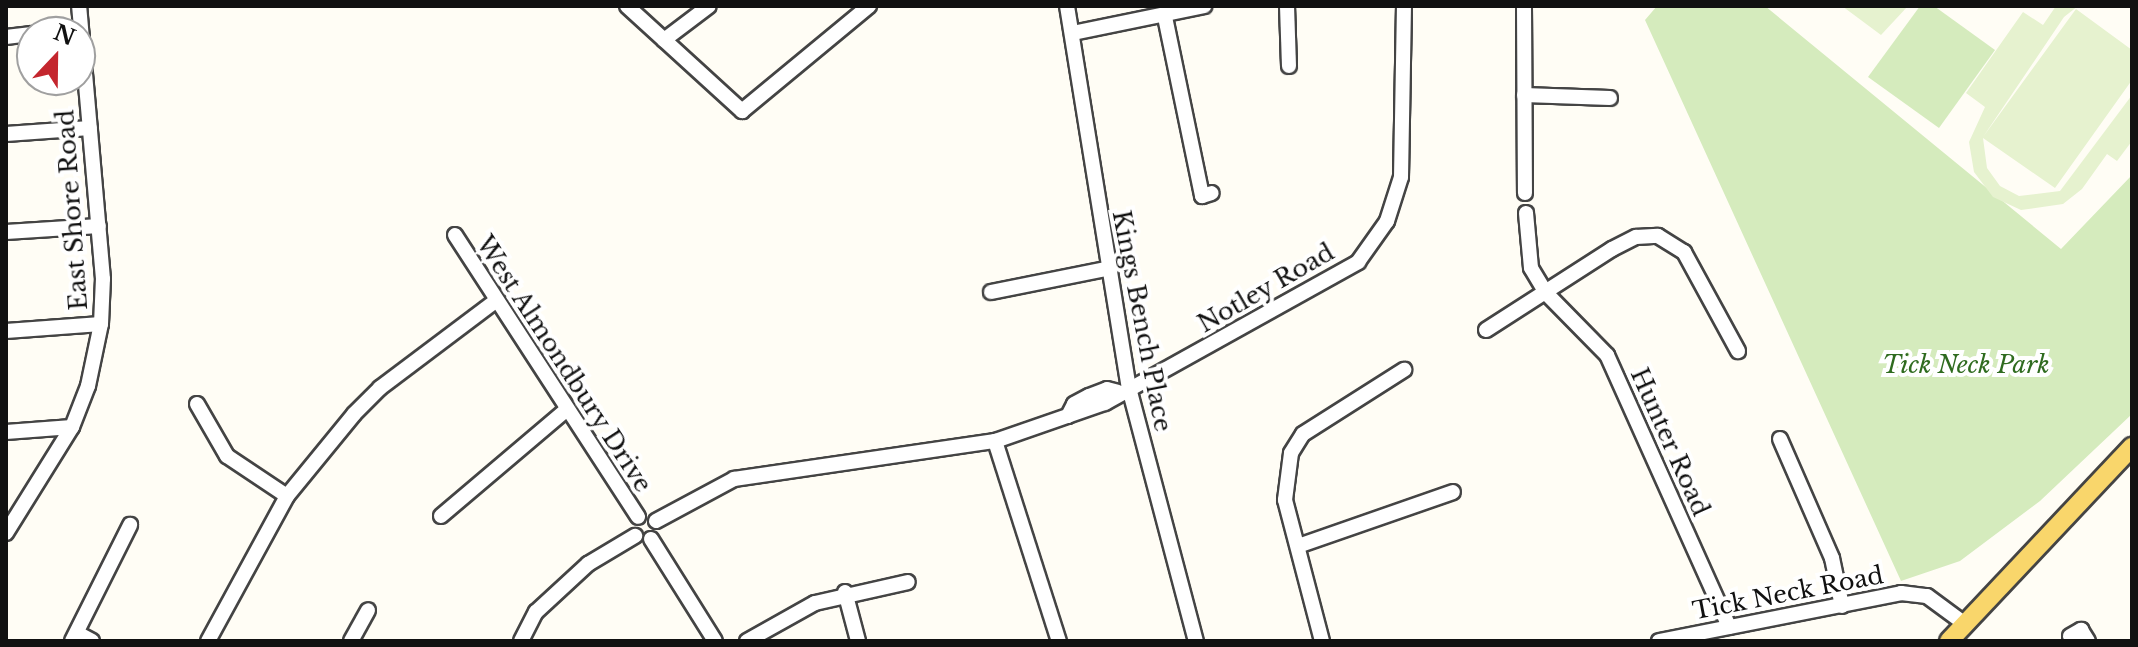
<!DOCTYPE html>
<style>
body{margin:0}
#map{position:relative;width:2138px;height:647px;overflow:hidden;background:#fffdf5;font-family:"Libre Baskerville",serif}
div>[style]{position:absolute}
.green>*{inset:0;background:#d5ebbd}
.pitch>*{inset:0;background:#e6f2cf}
.roads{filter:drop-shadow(2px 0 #444) drop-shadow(-2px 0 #444) drop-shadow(0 2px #444) drop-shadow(0 -2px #444)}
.minor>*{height:14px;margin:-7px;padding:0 7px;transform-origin:7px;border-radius:7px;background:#fff}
.major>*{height:18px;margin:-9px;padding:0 9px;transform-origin:9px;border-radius:9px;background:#f9d66b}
span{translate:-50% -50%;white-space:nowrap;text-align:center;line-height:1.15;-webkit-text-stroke:8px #fff;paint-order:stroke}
.street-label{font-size:24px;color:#111}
.park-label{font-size:24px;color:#2f6b1f;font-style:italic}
.frame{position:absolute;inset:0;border:8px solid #111;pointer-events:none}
.north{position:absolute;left:16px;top:16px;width:80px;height:80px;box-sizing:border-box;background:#fff;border:2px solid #a0a0a0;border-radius:50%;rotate:22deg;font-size:22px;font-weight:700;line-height:32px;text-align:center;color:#111}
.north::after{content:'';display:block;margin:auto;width:28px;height:36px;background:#c4262e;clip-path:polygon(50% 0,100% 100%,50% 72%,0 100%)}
</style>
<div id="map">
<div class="green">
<i style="clip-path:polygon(1657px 6px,1765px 6px,2061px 249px,2132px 175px,2132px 414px,2040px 501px,1960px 561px,1901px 581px,1645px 20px)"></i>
<i style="clip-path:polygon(1920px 6px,1934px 6px,1995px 50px,1939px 128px,1868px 77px)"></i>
</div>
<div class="pitch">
<i style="clip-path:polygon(1842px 6px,1908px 6px,1881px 35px)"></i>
<i style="clip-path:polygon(2056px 6px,2078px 6px,2064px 17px,1983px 137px,2076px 9px,2132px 50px,2132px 80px,2055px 188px,1983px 138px,1987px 168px,2000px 186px,2019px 196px,2060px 191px,2132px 95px,2132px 141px,2117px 161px,2107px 154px,2082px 189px,2063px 204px,2021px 210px,1993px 197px,1974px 172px,1969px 142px,1985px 107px,1966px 93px,2023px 12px,2043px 25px)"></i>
</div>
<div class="roads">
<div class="minor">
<i style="left:627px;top:6px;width:156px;rotate:42.4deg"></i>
<i style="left:742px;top:111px;width:165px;rotate:-39.6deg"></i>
<i style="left:1067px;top:6px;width:387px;rotate:80.8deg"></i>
<i style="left:1129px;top:388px;width:262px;rotate:75.2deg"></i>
<i style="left:1287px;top:6px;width:60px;rotate:88.1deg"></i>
<i style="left:1524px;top:6px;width:187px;rotate:89.7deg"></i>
<i style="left:1165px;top:17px;width:183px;rotate:78.3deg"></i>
<i style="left:1202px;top:196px;width:10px;rotate:-17deg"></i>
<i style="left:59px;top:32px;width:22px;rotate:-5deg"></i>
<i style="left:1073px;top:33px;width:134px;rotate:-11.6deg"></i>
<i style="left:6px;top:37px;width:26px;rotate:-7deg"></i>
<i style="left:664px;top:40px;width:56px;rotate:-37.1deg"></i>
<i style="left:1524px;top:95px;width:86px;rotate:2deg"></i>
<i style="left:6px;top:134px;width:84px;rotate:-4.1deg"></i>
<i style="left:1526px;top:213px;width:55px;rotate:84.8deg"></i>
<i style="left:1531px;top:268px;width:29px;rotate:59deg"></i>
<i style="left:1546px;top:293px;width:87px;rotate:45.5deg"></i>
<i style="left:1607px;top:355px;width:298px;rotate:65.8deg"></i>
<i style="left:6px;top:232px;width:93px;rotate:-3.7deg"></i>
<i style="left:455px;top:235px;width:336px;rotate:57deg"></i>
<i style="left:991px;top:292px;width:117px;rotate:-11.3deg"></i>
<i style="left:1486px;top:330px;width:150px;rotate:-32.7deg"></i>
<i style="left:1612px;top:249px;width:27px;rotate:-27deg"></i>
<i style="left:1636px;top:237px;width:22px;rotate:-3deg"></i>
<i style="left:1658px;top:236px;width:31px;rotate:32deg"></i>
<i style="left:1684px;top:252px;width:113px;rotate:61.4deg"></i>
<i style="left:6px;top:331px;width:95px;rotate:-4.2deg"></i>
<i style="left:197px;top:404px;width:60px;rotate:60deg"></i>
<i style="left:227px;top:456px;width:72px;rotate:33.7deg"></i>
<i style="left:1068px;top:416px;width:13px;rotate:-63deg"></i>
<i style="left:1074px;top:404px;width:17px;rotate:-28deg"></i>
<i style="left:1089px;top:396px;width:19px;rotate:-21deg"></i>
<i style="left:1107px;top:389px;width:11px;rotate:15deg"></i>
<i style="left:6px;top:432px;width:66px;rotate:-4.3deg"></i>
<i style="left:1780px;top:439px;width:130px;rotate:66.4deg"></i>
<i style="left:1832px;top:558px;width:49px;rotate:78.2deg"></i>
<i style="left:995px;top:441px;width:210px;rotate:72.3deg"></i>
<i style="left:441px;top:516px;width:162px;rotate:-40.3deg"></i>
<i style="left:656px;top:521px;width:89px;rotate:-28.3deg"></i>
<i style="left:734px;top:479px;width:264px;rotate:-8.3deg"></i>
<i style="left:995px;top:441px;width:116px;rotate:-19.1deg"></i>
<i style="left:1105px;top:403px;width:290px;rotate:-29.1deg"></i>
<i style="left:1358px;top:262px;width:50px;rotate:-54.7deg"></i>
<i style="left:1387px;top:221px;width:46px;rotate:-72.3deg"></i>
<i style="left:1401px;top:177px;width:171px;rotate:-89deg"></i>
<i style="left:6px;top:533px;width:125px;rotate:-58.1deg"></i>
<i style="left:72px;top:427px;width:44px;rotate:-68.7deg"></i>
<i style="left:88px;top:386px;width:63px;rotate:-78.2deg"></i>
<i style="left:101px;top:324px;width:45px;rotate:-87.5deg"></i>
<i style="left:103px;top:279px;width:274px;rotate:-95deg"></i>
<i style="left:651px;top:539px;width:120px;rotate:57.9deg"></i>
<i style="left:1298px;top:546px;width:164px;rotate:-19.2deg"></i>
<i style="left:845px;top:592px;width:51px;rotate:75.1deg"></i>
<i style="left:77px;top:633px;width:17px;rotate:28deg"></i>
<i style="left:2070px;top:636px;width:13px;rotate:-29deg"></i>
<i style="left:2081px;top:630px;width:13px;rotate:58deg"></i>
<i style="left:72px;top:641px;width:130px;rotate:-63.4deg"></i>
<i style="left:208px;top:641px;width:165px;rotate:-61.4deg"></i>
<i style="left:287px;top:496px;width:106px;rotate:-50.7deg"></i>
<i style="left:354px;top:414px;width:37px;rotate:-45deg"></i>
<i style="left:380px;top:388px;width:143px;rotate:-37deg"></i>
<i style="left:351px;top:641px;width:35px;rotate:-61deg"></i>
<i style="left:521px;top:641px;width:33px;rotate:-63deg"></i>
<i style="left:536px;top:612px;width:71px;rotate:-42.7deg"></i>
<i style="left:588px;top:564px;width:55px;rotate:-30.8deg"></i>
<i style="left:747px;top:641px;width:78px;rotate:-29.2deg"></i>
<i style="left:815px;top:603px;width:95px;rotate:-12.7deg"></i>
<i style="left:1322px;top:641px;width:146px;rotate:-104.7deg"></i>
<i style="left:1285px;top:500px;width:47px;rotate:-82.7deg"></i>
<i style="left:1291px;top:453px;width:22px;rotate:-58deg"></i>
<i style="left:1303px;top:434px;width:120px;rotate:-32.4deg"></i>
<i style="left:1659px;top:641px;width:247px;rotate:-11.2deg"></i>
<i style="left:1901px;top:593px;width:26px;rotate:7deg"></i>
<i style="left:1927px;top:596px;width:47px;rotate:36.4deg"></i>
</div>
<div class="major">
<i style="left:1949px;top:641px;width:267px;rotate:-46.7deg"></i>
</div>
</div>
<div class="street-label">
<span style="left:72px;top:210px;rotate:-94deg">East Shore Road</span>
<span style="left:1266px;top:288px;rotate:-30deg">Notley Road</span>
<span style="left:1142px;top:321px;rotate:79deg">Kings Bench Place</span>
<span style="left:564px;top:364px;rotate:57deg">West Almondbury Drive</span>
<span style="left:1670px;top:442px;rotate:66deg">Hunter Road</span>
<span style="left:1788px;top:593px;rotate:-11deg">Tick Neck Road</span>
</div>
<div class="park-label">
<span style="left:1966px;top:365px">Tick Neck Park</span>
</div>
<div class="frame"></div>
<div class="north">N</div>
</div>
